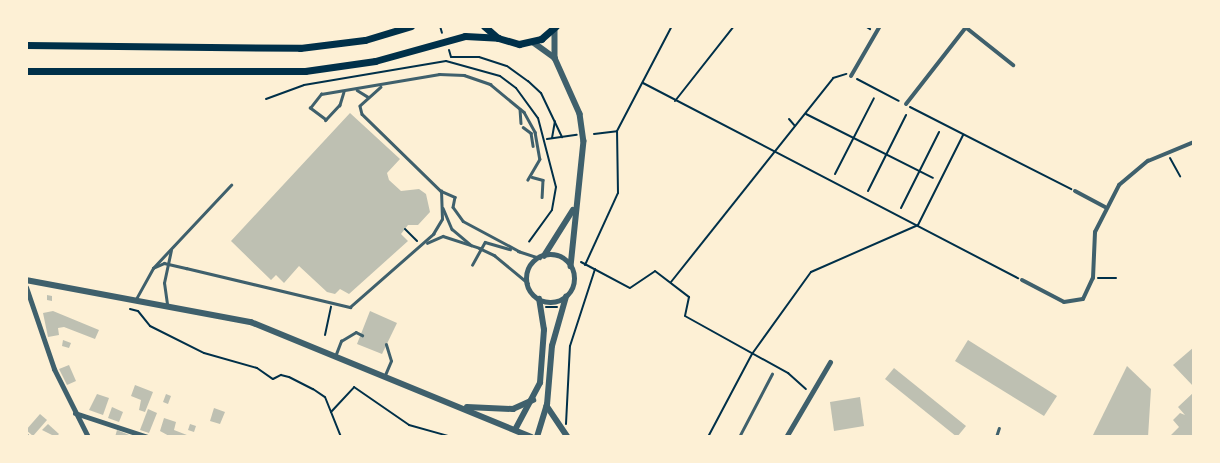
<!DOCTYPE html>
<style>
body{margin:0}
#map{position:relative;width:1220px;height:463px;overflow:hidden;background:#fdf0d5;font-family:"Exo 2",sans-serif}
div>[style]{position:absolute}
.building>*{inset:0;background:#bec0b2}
.path>*{height:2px;margin:-1px;padding:0 1px;transform-origin:1px;border-radius:1px;background:#003049}
.service>*{height:2.5px;margin:-1.25px;padding:0 1.25px;transform-origin:1.25px;border-radius:1.25px;background:#3f606c}
.pedestrian>*{height:4px;margin:-2px;padding:0 2px;transform-origin:2px;border-radius:2px;background:#3f606c}
.minor>*{height:5px;margin:-2.5px;padding:0 2.5px;transform-origin:2.5px;border-radius:2.5px;background:#3f606c}
.tertiary>*{height:5.5px;margin:-2.75px;padding:0 2.75px;transform-origin:2.75px;border-radius:2.75px;background:#3f606c}
.tertiary>.ring{margin:-2.75px;padding:0;box-sizing:content-box;background:none;border:5.5px solid #3f606c;border-radius:50%}
.secondary>*{height:7px;margin:-3.5px;padding:0 3.5px;transform-origin:3.5px;border-radius:3.5px;background:#003049}
span{translate:-50% -50%;white-space:nowrap;text-align:center;line-height:1.15;-webkit-text-stroke:5px #fdf0d5;paint-order:stroke}
.frame{position:absolute;inset:0;border:28px solid #fdf0d5;pointer-events:none}
</style>
<div id="map">
<div class="building">
<i style="clip-path:polygon(350px 113px,400px 159px,387px 173px,389px 180px,401px 191px,419px 189px,426px 194px,430px 212px,418px 225px,408px 225px,401px 234px,408px 241px,349px 294px,340px 289px,335px 294px,327px 292px,299px 266px,284px 283px,276px 275px,271px 280px,231px 241px)"></i>
<i style="clip-path:polygon(47px 295px,52px 296px,52px 301px,47px 300px)"></i>
<i style="clip-path:polygon(53px 311px,99px 330px,95px 339px,64px 327px,58px 328px,59px 335px,48px 337px,43px 313px)"></i>
<i style="clip-path:polygon(370px 311px,397px 323px,382px 354px,357px 344px)"></i>
<i style="clip-path:polygon(63px 340px,71px 343px,69px 348px,62px 346px)"></i>
<i style="clip-path:polygon(968px 340px,1057px 396px,1044px 416px,955px 361px)"></i>
<i style="clip-path:polygon(1194px 347px,1194px 387px,1173px 365px)"></i>
<i style="clip-path:polygon(69px 365px,76px 381px,67px 385px,59px 369px)"></i>
<i style="clip-path:polygon(1127px 366px,1151px 389px,1148px 437px,1092px 437px)"></i>
<i style="clip-path:polygon(894px 368px,966px 426px,957px 437px,885px 379px)"></i>
<i style="clip-path:polygon(135px 385px,153px 392px,145px 412px,139px 410px,141px 400px,131px 396px)"></i>
<i style="clip-path:polygon(1194px 392px,1194px 437px,1169px 437px,1179px 427px,1173px 420px,1180px 413px,1185px 415px,1178px 407px)"></i>
<i style="clip-path:polygon(97px 394px,109px 398px,103px 415px,89px 410px)"></i>
<i style="clip-path:polygon(166px 394px,171px 396px,168px 404px,163px 402px)"></i>
<i style="clip-path:polygon(860px 397px,864px 426px,834px 431px,830px 402px)"></i>
<i style="clip-path:polygon(112px 407px,123px 412px,119px 422px,108px 418px)"></i>
<i style="clip-path:polygon(214px 408px,225px 412px,220px 424px,210px 421px)"></i>
<i style="clip-path:polygon(148px 409px,157px 413px,149px 433px,140px 430px)"></i>
<i style="clip-path:polygon(40px 414px,47px 420px,33px 436px,26px 430px)"></i>
<i style="clip-path:polygon(164px 418px,176px 422px,174px 430px,192px 437px,171px 437px,160px 431px)"></i>
<i style="clip-path:polygon(48px 424px,59px 434px,56px 437px,42px 430px)"></i>
<i style="clip-path:polygon(190px 424px,196px 426px,194px 432px,188px 430px)"></i>
<i style="clip-path:polygon(117px 430px,134px 437px,115px 437px)"></i>
</div>
<div class="path">
<i style="left:440px;top:26px;width:7px;rotate:74deg"></i>
<i style="left:865px;top:26px;width:6px;rotate:31deg"></i>
<i style="left:449px;top:50px;width:7px;rotate:74deg"></i>
<i style="left:451px;top:57px;width:28px"></i>
<i style="left:479px;top:57px;width:29px;rotate:18deg"></i>
<i style="left:507px;top:66px;width:26px;rotate:36deg"></i>
<i style="left:528px;top:81px;width:18px;rotate:43deg"></i>
<i style="left:541px;top:93px;width:49px;rotate:64.5deg"></i>
<i style="left:857px;top:79px;width:47px;rotate:27.6deg"></i>
<i style="left:643px;top:83px;width:423px;rotate:27.5deg"></i>
<i style="left:266px;top:99px;width:40px;rotate:-20.2deg"></i>
<i style="left:304px;top:85px;width:144px;rotate:-9.6deg"></i>
<i style="left:446px;top:61px;width:56px;rotate:15.5deg"></i>
<i style="left:500px;top:76px;width:20px;rotate:37deg"></i>
<i style="left:516px;top:88px;width:37px;rotate:54deg"></i>
<i style="left:538px;top:118px;width:71px;rotate:75.4deg"></i>
<i style="left:556px;top:187px;width:23px;rotate:100deg"></i>
<i style="left:552px;top:210px;width:39px;rotate:126deg"></i>
<i style="left:675px;top:101px;width:95px;rotate:-51.8deg"></i>
<i style="left:910px;top:107px;width:181px;rotate:27deg"></i>
<i style="left:806px;top:114px;width:142px;rotate:26.7deg"></i>
<i style="left:789px;top:119px;width:9px;rotate:49deg"></i>
<i style="left:594px;top:134px;width:23px;rotate:-7deg"></i>
<i style="left:552px;top:138px;width:17px;rotate:-80deg"></i>
<i style="left:547px;top:139px;width:30px;rotate:-8deg"></i>
<i style="left:1170px;top:158px;width:21px;rotate:61deg"></i>
<i style="left:835px;top:174px;width:85px;rotate:-62.8deg"></i>
<i style="left:868px;top:191px;width:85px;rotate:-63.4deg"></i>
<i style="left:901px;top:208px;width:85px;rotate:-63.4deg"></i>
<i style="left:405px;top:229px;width:17px;rotate:45deg"></i>
<i style="left:581px;top:262px;width:55px;rotate:28deg"></i>
<i style="left:630px;top:288px;width:30px;rotate:-34deg"></i>
<i style="left:655px;top:271px;width:43px;rotate:37.4deg"></i>
<i style="left:689px;top:297px;width:19px;rotate:102deg"></i>
<i style="left:685px;top:316px;width:118px;rotate:29deg"></i>
<i style="left:788px;top:373px;width:24px;rotate:42deg"></i>
<i style="left:585px;top:265px;width:79px;rotate:-65.4deg"></i>
<i style="left:618px;top:193px;width:62px;rotate:-90.9deg"></i>
<i style="left:617px;top:131px;width:119px;rotate:-62.4deg"></i>
<i style="left:1098px;top:278px;width:18px"></i>
<i style="left:671px;top:282px;width:260px;rotate:-51.5deg"></i>
<i style="left:833px;top:78px;width:14px;rotate:-17deg"></i>
<i style="left:546px;top:307px;width:11px"></i>
<i style="left:130px;top:309px;width:8px;rotate:14deg"></i>
<i style="left:138px;top:311px;width:19px;rotate:51deg"></i>
<i style="left:150px;top:326px;width:60px;rotate:26.6deg"></i>
<i style="left:204px;top:353px;width:55px;rotate:15.8deg"></i>
<i style="left:257px;top:368px;width:19px;rotate:35deg"></i>
<i style="left:273px;top:379px;width:9px;rotate:-27deg"></i>
<i style="left:281px;top:375px;width:8px;rotate:14deg"></i>
<i style="left:289px;top:377px;width:27px;rotate:27deg"></i>
<i style="left:313px;top:389px;width:14px;rotate:34deg"></i>
<i style="left:325px;top:397px;width:43px;rotate:68.2deg"></i>
<i style="left:325px;top:335px;width:29px;rotate:-78deg"></i>
<i style="left:331px;top:412px;width:34px;rotate:-47deg"></i>
<i style="left:354px;top:387px;width:67px;rotate:34.6deg"></i>
<i style="left:409px;top:425px;width:45px;rotate:15.6deg"></i>
<i style="left:566px;top:424px;width:78px;rotate:-87.1deg"></i>
<i style="left:570px;top:346px;width:81px;rotate:-72deg"></i>
<i style="left:708px;top:437px;width:94px;rotate:-62.1deg"></i>
<i style="left:752px;top:354px;width:101px;rotate:-54.3deg"></i>
<i style="left:811px;top:272px;width:117px;rotate:-23.7deg"></i>
<i style="left:918px;top:225px;width:101px;rotate:-63.4deg"></i>
</div>
<div class="service">
<i style="left:381px;top:87px;width:28px;rotate:138deg"></i>
<i style="left:360px;top:106px;width:8px;rotate:76deg"></i>
<i style="left:362px;top:114px;width:110px;rotate:44.3deg"></i>
<i style="left:441px;top:191px;width:15px;rotate:23deg"></i>
<i style="left:455px;top:197px;width:10px;rotate:101deg"></i>
<i style="left:453px;top:207px;width:17px;rotate:54deg"></i>
<i style="left:463px;top:221px;width:64px;rotate:28.2deg"></i>
<i style="left:357px;top:90px;width:13px;rotate:32deg"></i>
<i style="left:344px;top:92px;width:14px;rotate:107deg"></i>
<i style="left:340px;top:105px;width:21px;rotate:133deg"></i>
<i style="left:326px;top:120px;width:20px;rotate:-143deg"></i>
<i style="left:310px;top:108px;width:18px;rotate:-52deg"></i>
<i style="left:321px;top:94px;width:120px;rotate:-9.6deg"></i>
<i style="left:439px;top:74px;width:25px;rotate:2deg"></i>
<i style="left:464px;top:75px;width:28px;rotate:19deg"></i>
<i style="left:490px;top:84px;width:44px;rotate:39.5deg"></i>
<i style="left:524px;top:112px;width:23px;rotate:61deg"></i>
<i style="left:535px;top:132px;width:27px;rotate:80deg"></i>
<i style="left:540px;top:159px;width:24px;rotate:120deg"></i>
<i style="left:520px;top:109px;width:14px;rotate:86deg"></i>
<i style="left:523px;top:127px;width:10px;rotate:37deg"></i>
<i style="left:531px;top:133px;width:13px;rotate:81deg"></i>
<i style="left:532px;top:177px;width:11px;rotate:15deg"></i>
<i style="left:543px;top:180px;width:17px;rotate:93deg"></i>
<i style="left:443px;top:208px;width:23px;rotate:67deg"></i>
<i style="left:452px;top:229px;width:25px;rotate:40deg"></i>
<i style="left:427px;top:243px;width:17px;rotate:-24deg"></i>
<i style="left:443px;top:236px;width:38px;rotate:18deg"></i>
<i style="left:479px;top:248px;width:17px;rotate:25deg"></i>
<i style="left:494px;top:255px;width:44px;rotate:39.5deg"></i>
<i style="left:518px;top:251px;width:23px;rotate:18deg"></i>
<i style="left:472px;top:265px;width:26px;rotate:-61deg"></i>
<i style="left:485px;top:242px;width:26px;rotate:16deg"></i>
<i style="left:153px;top:268px;width:12px;rotate:-24deg"></i>
<i style="left:164px;top:263px;width:23px;rotate:13deg"></i>
<i style="left:186px;top:268px;width:169px;rotate:13.4deg"></i>
<i style="left:350px;top:307px;width:111px;rotate:-41.3deg"></i>
<i style="left:433px;top:234px;width:17px;rotate:-59deg"></i>
<i style="left:442px;top:219px;width:28px;rotate:-92deg"></i>
<i style="left:136px;top:299px;width:35px;rotate:-61deg"></i>
<i style="left:153px;top:268px;width:114px;rotate:-46.8deg"></i>
<i style="left:167px;top:304px;width:21px;rotate:-98deg"></i>
<i style="left:164px;top:283px;width:33px;rotate:-78deg"></i>
<i style="left:336px;top:354px;width:14px;rotate:-69deg"></i>
<i style="left:341px;top:341px;width:17px;rotate:-31deg"></i>
<i style="left:356px;top:332px;width:7px;rotate:27deg"></i>
<i style="left:385px;top:375px;width:15px;rotate:-67deg"></i>
<i style="left:391px;top:361px;width:17px;rotate:-107deg"></i>
<i style="left:26px;top:434px;width:4px;rotate:45deg"></i>
<i style="left:739px;top:437px;width:71px;rotate:-62.4deg"></i>
<i style="left:996px;top:437px;width:9px;rotate:-72deg"></i>
</div>
<div class="pedestrian">
<i style="left:964px;top:26px;width:63px;rotate:38.5deg"></i>
<i style="left:851px;top:76px;width:58px;rotate:-59.9deg"></i>
<i style="left:906px;top:104px;width:99px;rotate:-52deg"></i>
<i style="left:1075px;top:191px;width:34px;rotate:28deg"></i>
<i style="left:1022px;top:280px;width:47px;rotate:27.6deg"></i>
<i style="left:1064px;top:302px;width:19px;rotate:-9deg"></i>
<i style="left:1083px;top:299px;width:23px;rotate:-65deg"></i>
<i style="left:1093px;top:278px;width:46px;rotate:-87.5deg"></i>
<i style="left:1095px;top:232px;width:53px;rotate:-62.9deg"></i>
<i style="left:1119px;top:185px;width:38px;rotate:-40deg"></i>
<i style="left:1148px;top:161px;width:50px;rotate:-22.4deg"></i>
</div>
<div class="minor">
<i style="left:26px;top:287px;width:87px;rotate:71.1deg"></i>
<i style="left:54px;top:369px;width:76px;rotate:63.4deg"></i>
<i style="left:75px;top:413px;width:76px;rotate:18.4deg"></i>
<i style="left:786px;top:437px;width:87px;rotate:-59.6deg"></i>
</div>
<div class="tertiary">
<i style="left:555px;top:28px;width:30px;rotate:90deg"></i>
<i style="left:555px;top:58px;width:61px;rotate:65.9deg"></i>
<i style="left:580px;top:114px;width:27px;rotate:82deg"></i>
<i style="left:584px;top:141px;width:126px;rotate:95.9deg"></i>
<i style="left:533px;top:42px;width:27px;rotate:36deg"></i>
<i class="ring" style="left:527px;top:255px;width:42.5px;height:42.5px"></i>
<i style="left:544px;top:256px;width:54px;rotate:-57.8deg"></i>
<i style="left:26px;top:280px;width:229px;rotate:10.6deg"></i>
<i style="left:251px;top:322px;width:303px;rotate:22.3deg"></i>
<i style="left:547px;top:406px;width:37px;rotate:56deg"></i>
<i style="left:467px;top:407px;width:46px;rotate:2.5deg"></i>
<i style="left:513px;top:409px;width:22px;rotate:-24deg"></i>
<i style="left:515px;top:430px;width:53px;rotate:-62deg"></i>
<i style="left:540px;top:383px;width:53px;rotate:-85.7deg"></i>
<i style="left:544px;top:330px;width:31px;rotate:-99deg"></i>
<i style="left:537px;top:437px;width:34px;rotate:-73deg"></i>
<i style="left:547px;top:405px;width:59px;rotate:-85.2deg"></i>
<i style="left:552px;top:346px;width:51px;rotate:-74.1deg"></i>
</div>
<div class="secondary">
<i style="left:484px;top:26px;width:18px;rotate:41deg"></i>
<i style="left:498px;top:38px;width:22px;rotate:16deg"></i>
<i style="left:519px;top:44px;width:23px;rotate:-13deg"></i>
<i style="left:541px;top:39px;width:20px;rotate:-41deg"></i>
<i style="left:26px;top:45px;width:274px;rotate:0.6deg"></i>
<i style="left:300px;top:48px;width:65px;rotate:-7deg"></i>
<i style="left:365px;top:40px;width:48px;rotate:-16.9deg"></i>
<i style="left:26px;top:71px;width:279px"></i>
<i style="left:305px;top:71px;width:71px;rotate:-8.1deg"></i>
<i style="left:375px;top:61px;width:93px;rotate:-15.5deg"></i>
<i style="left:465px;top:36px;width:33px;rotate:3deg"></i>
</div>
<div class="frame"></div>
</div>
